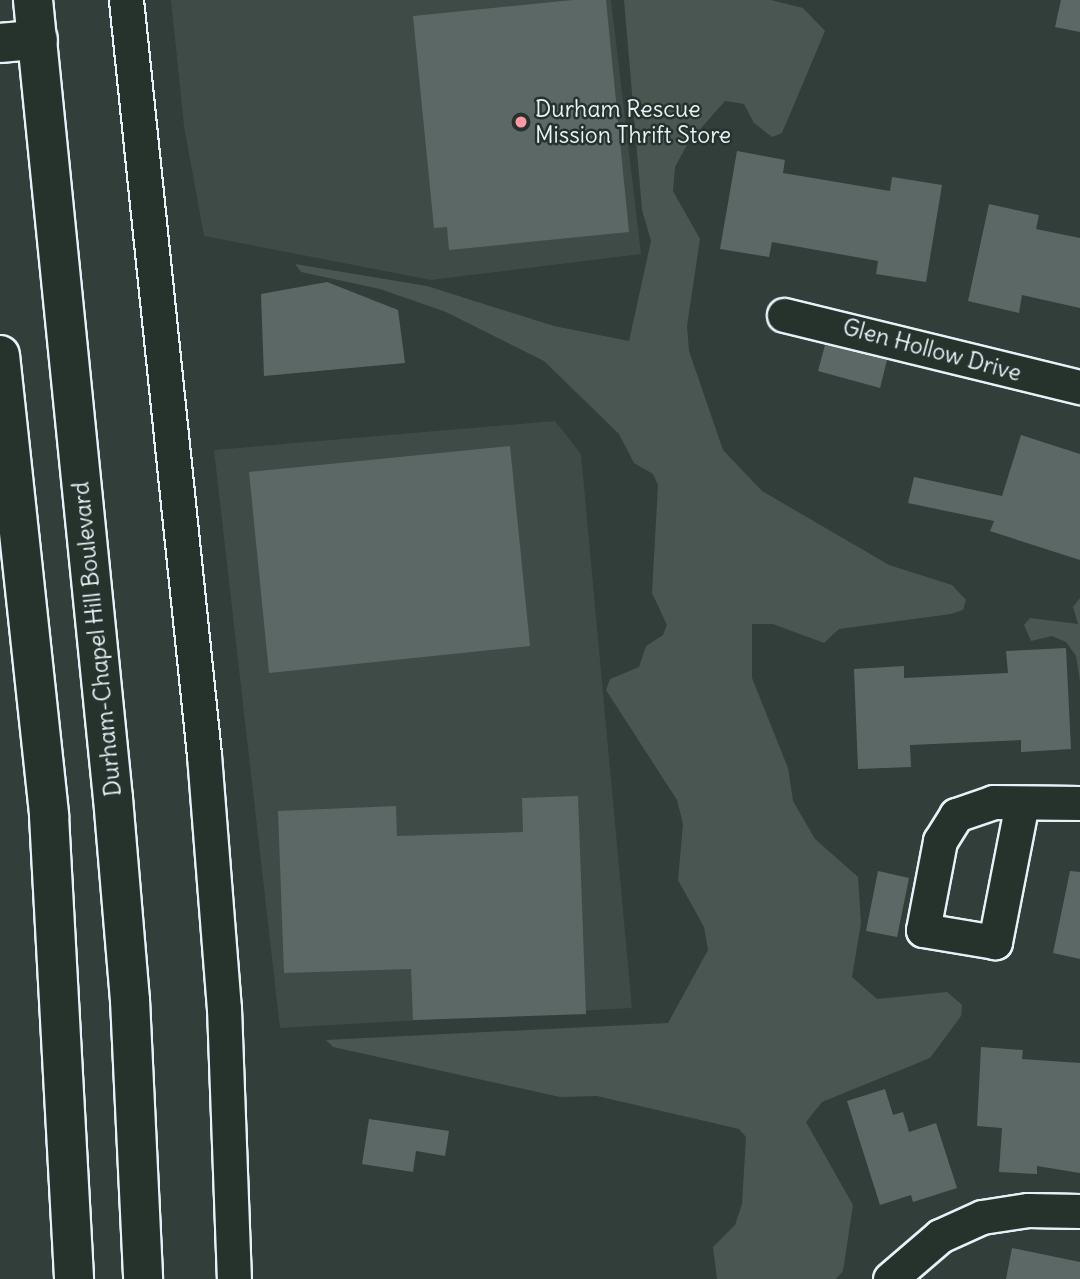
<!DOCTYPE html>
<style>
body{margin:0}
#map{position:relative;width:1080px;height:1279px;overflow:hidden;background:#323e39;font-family:Delius,sans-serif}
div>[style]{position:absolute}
.built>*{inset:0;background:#3f4b46}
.green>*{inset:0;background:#495651}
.building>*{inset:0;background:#5c6865}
.roads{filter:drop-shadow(2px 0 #e8f1f8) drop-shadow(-2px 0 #e8f1f8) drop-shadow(0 2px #e8f1f8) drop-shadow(0 -2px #e8f1f8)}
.street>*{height:33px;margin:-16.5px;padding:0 16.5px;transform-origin:16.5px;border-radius:16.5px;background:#26332d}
.secondary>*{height:38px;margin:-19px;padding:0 19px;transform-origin:19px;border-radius:19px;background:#26332d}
.primary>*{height:38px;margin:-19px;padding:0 19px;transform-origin:19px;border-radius:19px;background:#26332d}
.dots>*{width:19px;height:19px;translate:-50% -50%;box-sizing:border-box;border:4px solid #26332d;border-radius:50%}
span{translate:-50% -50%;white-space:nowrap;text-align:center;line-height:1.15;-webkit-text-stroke:5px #26332d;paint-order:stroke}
.poi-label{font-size:23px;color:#e8f1f8}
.left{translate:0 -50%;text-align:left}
.street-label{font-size:23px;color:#e8f1f8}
</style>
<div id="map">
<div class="built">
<i style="clip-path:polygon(171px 0,611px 0,641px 254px,431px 280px,204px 236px,184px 126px)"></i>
<i style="clip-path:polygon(555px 421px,581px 454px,632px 1008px,280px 1028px,214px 450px)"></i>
</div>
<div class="green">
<i style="clip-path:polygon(624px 0,771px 0,803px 8px,825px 31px,782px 133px,772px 137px,754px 123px,744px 104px,725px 101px,688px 143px,675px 167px,673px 191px,700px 239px,687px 326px,689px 351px,723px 450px,762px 491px,889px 565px,952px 585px,966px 600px,963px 610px,951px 614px,839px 629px,824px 643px,773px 624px,752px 624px,752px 678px,788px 768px,793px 801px,815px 839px,858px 877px,861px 923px,852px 977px,877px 999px,947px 992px,962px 1005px,961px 1016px,930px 1058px,822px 1102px,806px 1122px,853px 1205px,843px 1271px,836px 1279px,717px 1279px,713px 1247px,735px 1225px,742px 1204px,746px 1137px,739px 1129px,597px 1096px,560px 1097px,333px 1047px,326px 1040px,668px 1023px,708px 950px,704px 927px,678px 880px,683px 824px,677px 800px,606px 690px,610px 679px,639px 667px,646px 646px,663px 635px,667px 625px,652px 593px,658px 485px,653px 474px,634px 463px,619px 434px,544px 361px,446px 312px,380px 289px,301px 272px,295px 264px,427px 286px,554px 326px,629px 341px,651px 241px,642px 210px)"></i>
<i style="clip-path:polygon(1080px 598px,1080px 681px,1076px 656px,1066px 642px,1052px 636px,1031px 641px,1024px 625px,1030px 618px,1078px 624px,1073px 607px)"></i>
</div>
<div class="building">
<i style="clip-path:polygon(573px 0,606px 0,629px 232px,449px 250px,447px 227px,434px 228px,413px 16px)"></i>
<i style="clip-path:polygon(1061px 0,1080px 0,1080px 32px,1055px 27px)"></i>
<i style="clip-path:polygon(737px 151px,785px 160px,783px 173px,890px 191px,892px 177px,942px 185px,926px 282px,876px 274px,878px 261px,772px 242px,769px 257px,720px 249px)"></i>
<i style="clip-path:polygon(989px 204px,1039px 215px,1036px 229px,1080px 238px,1080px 308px,1022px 295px,1019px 313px,968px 301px)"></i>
<i style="clip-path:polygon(327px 282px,398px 310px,405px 363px,264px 376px,261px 294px)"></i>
<i style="clip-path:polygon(825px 345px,887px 360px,880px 388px,818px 371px)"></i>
<i style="clip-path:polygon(1021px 435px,1080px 454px,1080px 560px,990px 531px,994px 521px,908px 503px,914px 477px,1002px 496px)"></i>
<i style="clip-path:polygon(510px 446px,530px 646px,269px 673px,249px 472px)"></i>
<i style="clip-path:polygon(1066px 648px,1071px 749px,1021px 752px,1021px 740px,910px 745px,911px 767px,858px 769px,854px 669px,904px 666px,904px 678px,1008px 673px,1006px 651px)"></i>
<i style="clip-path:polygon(578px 796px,586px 1014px,413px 1020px,411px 969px,284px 973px,278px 811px,396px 806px,397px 836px,523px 832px,522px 798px)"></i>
<i style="clip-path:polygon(878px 871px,909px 878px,897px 937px,866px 931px)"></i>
<i style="clip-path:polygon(1070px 871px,1080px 872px,1080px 959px,1053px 953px)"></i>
<i style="clip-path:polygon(981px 1047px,1023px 1050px,1022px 1059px,1080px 1063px,1080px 1173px,1037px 1166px,1037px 1174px,999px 1172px,1002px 1128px,977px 1126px)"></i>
<i style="clip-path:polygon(885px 1089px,893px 1115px,903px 1112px,909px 1132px,936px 1123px,957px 1188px,913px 1202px,911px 1195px,880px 1205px,847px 1101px)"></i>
<i style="clip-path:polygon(369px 1119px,449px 1131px,445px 1156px,416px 1151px,413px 1172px,362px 1164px)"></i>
<i style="clip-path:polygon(1012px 1248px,1080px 1262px,1080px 1279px,1006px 1279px)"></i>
</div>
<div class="roads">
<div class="street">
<i style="left:126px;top:0;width:759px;rotate:84.1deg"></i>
<i style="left:204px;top:755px;width:254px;rotate:85.5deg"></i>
<i style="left:224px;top:1008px;width:271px;rotate:87.9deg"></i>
<i style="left:784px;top:315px;width:305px;rotate:13.7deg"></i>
<i style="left:1022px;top:803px;width:142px;rotate:101deg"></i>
<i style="left:995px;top:942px;width:73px;rotate:-170.5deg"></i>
<i style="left:923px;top:930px;width:91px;rotate:-79.2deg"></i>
<i style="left:940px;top:841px;width:31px;rotate:-58deg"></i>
<i style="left:956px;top:815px;width:39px;rotate:-19deg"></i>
<i style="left:993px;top:802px;width:87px;rotate:0.7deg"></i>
<i style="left:890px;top:1279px;width:66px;rotate:-40.7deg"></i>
<i style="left:940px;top:1236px;width:46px;rotate:-24.3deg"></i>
<i style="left:982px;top:1217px;width:47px;rotate:-8.7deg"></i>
<i style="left:1028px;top:1210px;width:52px;rotate:1.1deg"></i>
</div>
<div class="secondary">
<i style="left:0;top:43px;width:38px;rotate:-5deg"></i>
</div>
<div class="primary">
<i style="left:33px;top:0;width:802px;rotate:84.28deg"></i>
<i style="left:113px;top:798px;width:203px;rotate:85.2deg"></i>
<i style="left:130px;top:1000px;width:279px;rotate:87.3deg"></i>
<i style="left:0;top:355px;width:464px;rotate:83.9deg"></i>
<i style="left:49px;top:816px;width:464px;rotate:86.9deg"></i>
</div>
</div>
<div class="dots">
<i style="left:521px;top:122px;background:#ff9aa2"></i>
</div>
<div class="poi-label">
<span class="left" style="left:535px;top:122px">Durham Rescue<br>Mission Thrift Store</span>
</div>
<div class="street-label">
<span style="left:932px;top:350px;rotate:15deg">Glen Hollow Drive</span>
<span style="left:97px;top:639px;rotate:-96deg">Durham-Chapel Hill Boulevard</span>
</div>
</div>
